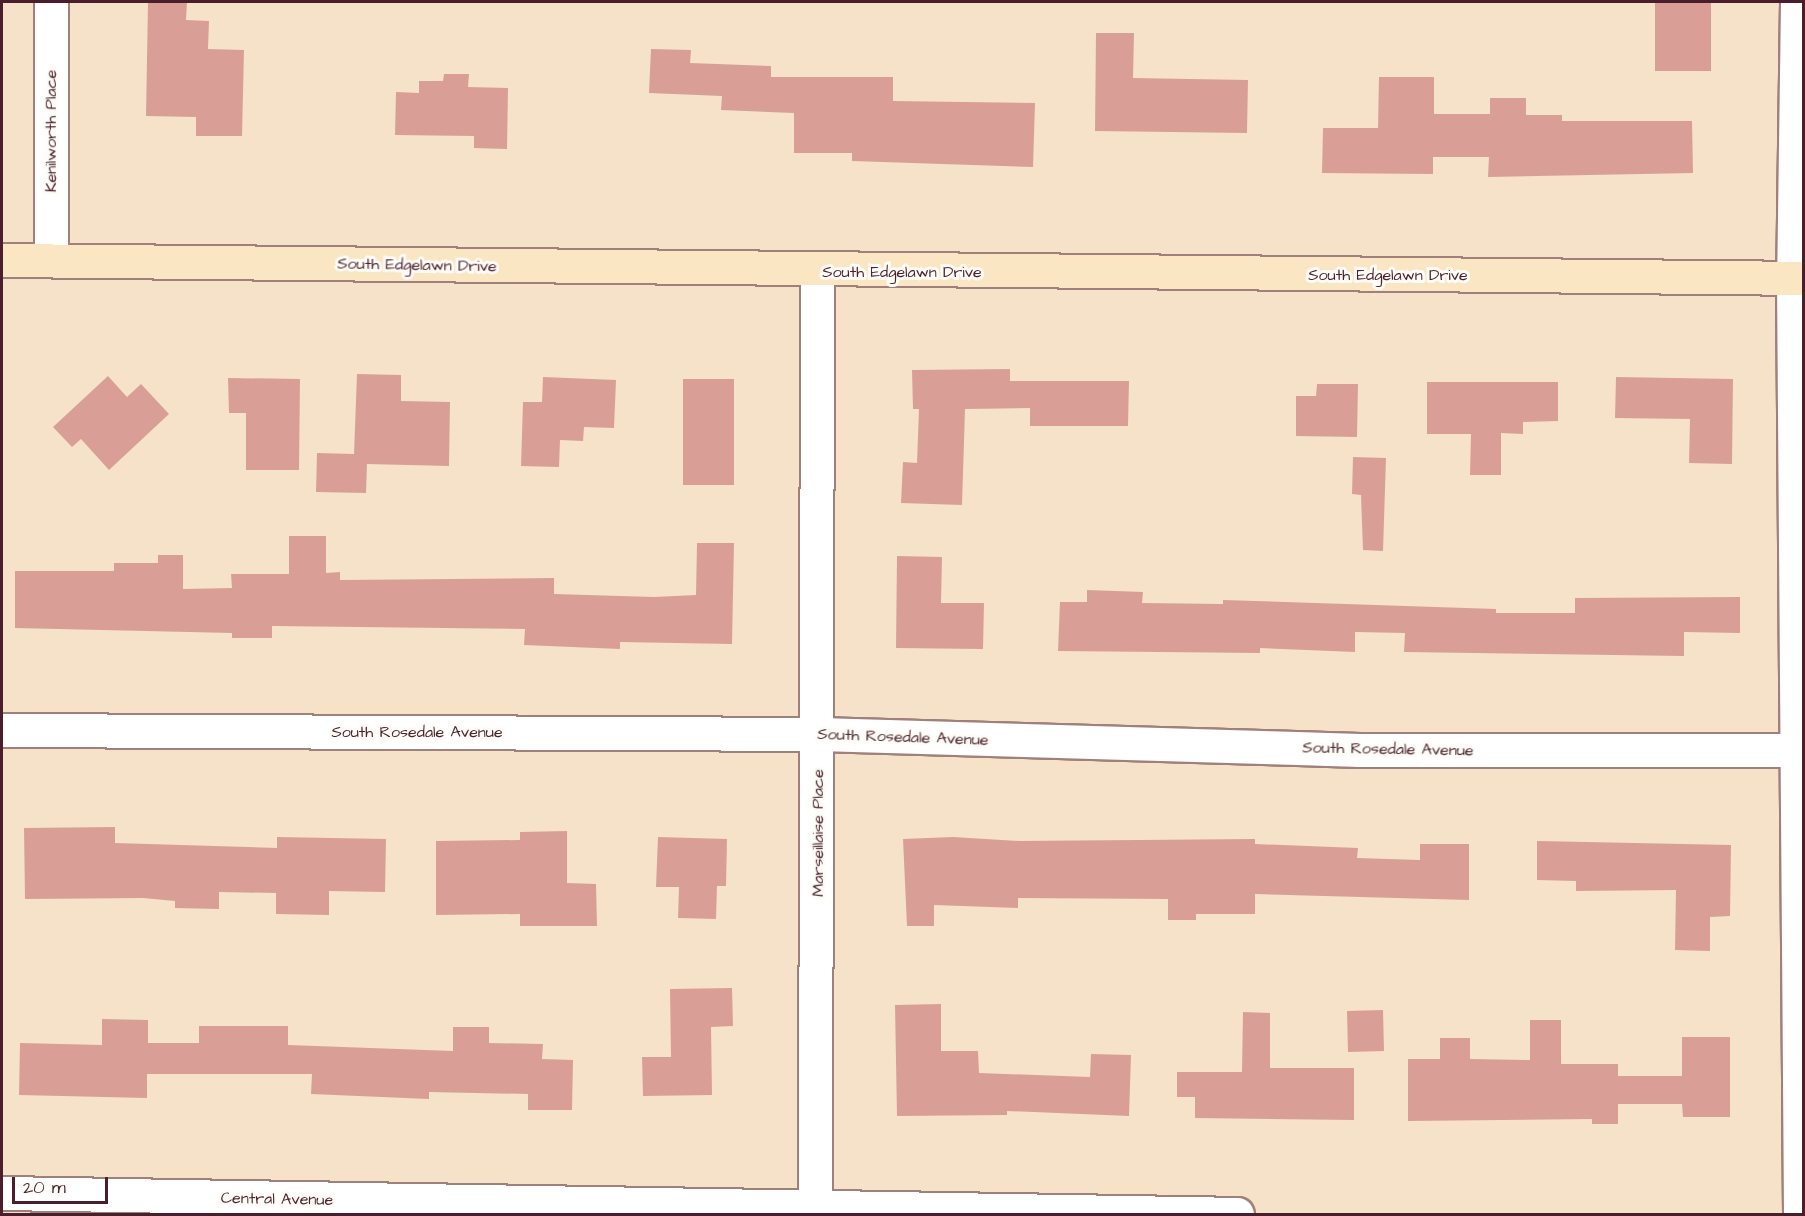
<!DOCTYPE html>
<style>
body{margin:0}
#map{position:relative;width:1805px;height:1216px;overflow:hidden;background:#f5e2c9;font-family:"Architects Daughter",sans-serif}
div>[style]{position:absolute}
.building>*{inset:0;background:#d99f97}
.roads{filter:drop-shadow(2px 0 #a0807a) drop-shadow(-2px 0 #a0807a) drop-shadow(0 2px #a0807a) drop-shadow(0 -2px #a0807a)}
.street>*{height:33px;margin:-16.5px;padding:0 16.5px;transform-origin:16.5px;border-radius:16.5px;background:#fff}
.secondary>*{height:33px;margin:-16.5px;padding:0 16.5px;transform-origin:16.5px;border-radius:16.5px;background:#fbe6c4}
span{translate:-50% -50%;white-space:nowrap;text-align:center;line-height:1.15;-webkit-text-stroke:6px #fdfcf7;paint-order:stroke}
.street-label{font-size:16px;color:#4a1f2b}
.frame{position:absolute;inset:0;border:3px solid #4a1f2b;pointer-events:none}
.scale{position:absolute;left:12px;top:1177px;width:96px;height:27px;box-sizing:border-box;border:3px solid #4a1f2b;border-top:0;padding-left:8px;font-size:18px;line-height:21px;white-space:nowrap;color:#4a1f2b;-webkit-text-stroke:4px #fdfcf7;paint-order:stroke}
</style>
<div id="map">
<div class="building">
<i style="clip-path:polygon(148px 2px,187px 2px,186px 20px,209px 21px,208px 49px,244px 50px,242px 136px,196px 136px,196px 117px,146px 116px)"></i>
<i style="clip-path:polygon(1655px 2px,1711px 2px,1711px 71px,1655px 71px)"></i>
<i style="clip-path:polygon(1096px 33px,1134px 33px,1133px 78px,1248px 80px,1247px 133px,1095px 131px)"></i>
<i style="clip-path:polygon(651px 49px,691px 50px,690px 63px,771px 66px,771px 77px,893px 77px,893px 101px,1035px 103px,1033px 167px,852px 161px,852px 153px,794px 153px,794px 113px,721px 110px,722px 96px,649px 93px)"></i>
<i style="clip-path:polygon(444px 74px,469px 74px,468px 87px,508px 88px,507px 149px,474px 148px,474px 136px,395px 135px,396px 92px,419px 93px,419px 81px,443px 81px)"></i>
<i style="clip-path:polygon(1379px 77px,1434px 77px,1434px 114px,1490px 114px,1490px 98px,1526px 98px,1526px 115px,1562px 115px,1562px 121px,1692px 121px,1693px 173px,1488px 177px,1489px 157px,1433px 157px,1433px 174px,1322px 173px,1323px 128px,1378px 128px)"></i>
<i style="clip-path:polygon(1010px 369px,1010px 381px,1129px 381px,1128px 426px,1030px 426px,1030px 408px,965px 409px,962px 505px,901px 503px,903px 462px,917px 463px,919px 409px,913px 409px,912px 370px)"></i>
<i style="clip-path:polygon(357px 374px,401px 375px,401px 401px,450px 402px,449px 466px,367px 464px,366px 493px,316px 492px,317px 453px,354px 454px)"></i>
<i style="clip-path:polygon(108px 376px,127px 397px,141px 384px,169px 414px,109px 470px,81px 439px,72px 447px,53px 427px)"></i>
<i style="clip-path:polygon(543px 377px,616px 380px,614px 428px,584px 427px,583px 441px,560px 440px,559px 467px,521px 466px,523px 402px,542px 402px)"></i>
<i style="clip-path:polygon(1616px 377px,1733px 379px,1732px 464px,1689px 463px,1690px 419px,1615px 418px)"></i>
<i style="clip-path:polygon(228px 378px,300px 379px,299px 470px,246px 470px,246px 413px,229px 413px)"></i>
<i style="clip-path:polygon(683px 379px,734px 379px,734px 485px,683px 485px)"></i>
<i style="clip-path:polygon(1427px 382px,1558px 382px,1558px 421px,1523px 422px,1523px 434px,1501px 433px,1501px 475px,1470px 475px,1471px 434px,1427px 434px)"></i>
<i style="clip-path:polygon(1317px 384px,1358px 384px,1357px 437px,1296px 436px,1296px 396px,1316px 396px)"></i>
<i style="clip-path:polygon(1353px 457px,1386px 458px,1383px 551px,1363px 550px,1361px 495px,1352px 494px)"></i>
<i style="clip-path:polygon(289px 536px,326px 536px,326px 573px,340px 572px,340px 580px,554px 578px,554px 594px,654px 597px,696px 595px,697px 543px,734px 543px,732px 644px,620px 642px,620px 649px,524px 645px,525px 629px,272px 626px,272px 638px,232px 638px,232px 633px,15px 628px,15px 571px,114px 571px,114px 563px,158px 563px,158px 555px,183px 555px,183px 589px,232px 588px,231px 574px,289px 574px)"></i>
<i style="clip-path:polygon(897px 556px,942px 557px,941px 603px,984px 603px,983px 649px,896px 648px)"></i>
<i style="clip-path:polygon(1087px 590px,1143px 592px,1142px 603px,1223px 604px,1223px 600px,1496px 609px,1496px 613px,1575px 613px,1575px 598px,1740px 597px,1740px 633px,1684px 632px,1684px 656px,1404px 652px,1405px 633px,1355px 632px,1355px 652px,1260px 648px,1260px 653px,1058px 651px,1060px 602px,1087px 602px)"></i>
<i style="clip-path:polygon(115px 827px,115px 843px,277px 848px,277px 837px,386px 839px,385px 892px,329px 891px,329px 915px,276px 914px,276px 893px,219px 892px,219px 909px,175px 908px,175px 901px,143px 898px,25px 899px,24px 828px)"></i>
<i style="clip-path:polygon(567px 831px,567px 883px,596px 884px,597px 926px,520px 926px,520px 914px,436px 915px,436px 841px,520px 840px,520px 832px)"></i>
<i style="clip-path:polygon(658px 837px,727px 839px,726px 886px,717px 886px,716px 919px,678px 918px,679px 887px,656px 887px)"></i>
<i style="clip-path:polygon(953px 837px,1020px 841px,1255px 839px,1255px 844px,1358px 848px,1357px 858px,1420px 860px,1420px 844px,1469px 844px,1469px 900px,1255px 894px,1255px 914px,1196px 914px,1196px 920px,1168px 920px,1168px 899px,1018px 898px,1018px 908px,934px 905px,934px 926px,907px 926px,903px 839px)"></i>
<i style="clip-path:polygon(1537px 841px,1731px 845px,1730px 916px,1710px 917px,1710px 951px,1675px 950px,1676px 890px,1576px 891px,1576px 881px,1537px 880px)"></i>
<i style="clip-path:polygon(732px 988px,733px 1026px,711px 1027px,712px 1095px,643px 1096px,642px 1057px,671px 1057px,670px 989px)"></i>
<i style="clip-path:polygon(941px 1004px,941px 1051px,978px 1051px,979px 1073px,1090px 1077px,1091px 1054px,1131px 1055px,1129px 1116px,1007px 1111px,1007px 1115px,897px 1116px,895px 1005px)"></i>
<i style="clip-path:polygon(1383px 1010px,1384px 1051px,1348px 1052px,1347px 1011px)"></i>
<i style="clip-path:polygon(1243px 1012px,1270px 1013px,1270px 1068px,1354px 1068px,1354px 1120px,1195px 1118px,1195px 1097px,1177px 1097px,1177px 1072px,1242px 1072px)"></i>
<i style="clip-path:polygon(102px 1019px,148px 1020px,148px 1043px,199px 1043px,199px 1026px,288px 1026px,288px 1045px,453px 1051px,453px 1027px,489px 1027px,489px 1043px,543px 1044px,542px 1059px,573px 1060px,572px 1110px,528px 1110px,528px 1094px,429px 1092px,429px 1099px,311px 1094px,312px 1074px,147px 1074px,147px 1098px,19px 1095px,20px 1043px,102px 1045px)"></i>
<i style="clip-path:polygon(1530px 1020px,1561px 1020px,1561px 1064px,1618px 1064px,1618px 1076px,1682px 1076px,1682px 1037px,1730px 1037px,1730px 1117px,1683px 1117px,1682px 1104px,1618px 1104px,1618px 1124px,1592px 1124px,1592px 1119px,1408px 1121px,1408px 1059px,1440px 1059px,1440px 1038px,1470px 1038px,1470px 1059px,1530px 1060px)"></i>
</div>
<div class="roads">
<div class="street">
<i style="left:1797px;top:2px;width:276px;rotate:90.8deg"></i>
<i style="left:1793px;top:278px;width:936px;rotate:89.57deg"></i>
<i style="left:51px;top:260px;width:258px;rotate:-90deg"></i>
<i style="left:2px;top:730px;width:817px;rotate:0.28deg"></i>
<i style="left:819px;top:734px;width:541px;rotate:1.69deg"></i>
<i style="left:1360px;top:750px;width:444px"></i>
<i style="left:2px;top:1193px;width:1235px;rotate:0.97deg"></i>
<i style="left:815px;top:1214px;width:943px;rotate:-89.88deg"></i>
</div>
<div class="secondary">
<i style="left:2px;top:260px;width:1802px;rotate:0.57deg"></i>
</div>
</div>
<div class="street-label">
<span style="left:51px;top:131px;rotate:-90deg">Kenilworth Place</span>
<span style="left:417px;top:265px;rotate:1deg">South Edgelawn Drive</span>
<span style="left:902px;top:272px">South Edgelawn Drive</span>
<span style="left:1388px;top:275px">South Edgelawn Drive</span>
<span style="left:417px;top:732px">South Rosedale Avenue</span>
<span style="left:903px;top:737px;rotate:2deg">South Rosedale Avenue</span>
<span style="left:1388px;top:749px;rotate:1deg">South Rosedale Avenue</span>
<span style="left:818px;top:833px;rotate:-90deg">Marseillaise Place</span>
<span style="left:277px;top:1199px;rotate:1deg">Central Avenue</span>
</div>
<div class="frame"></div>
<div class="scale">20 m</div>
</div>
